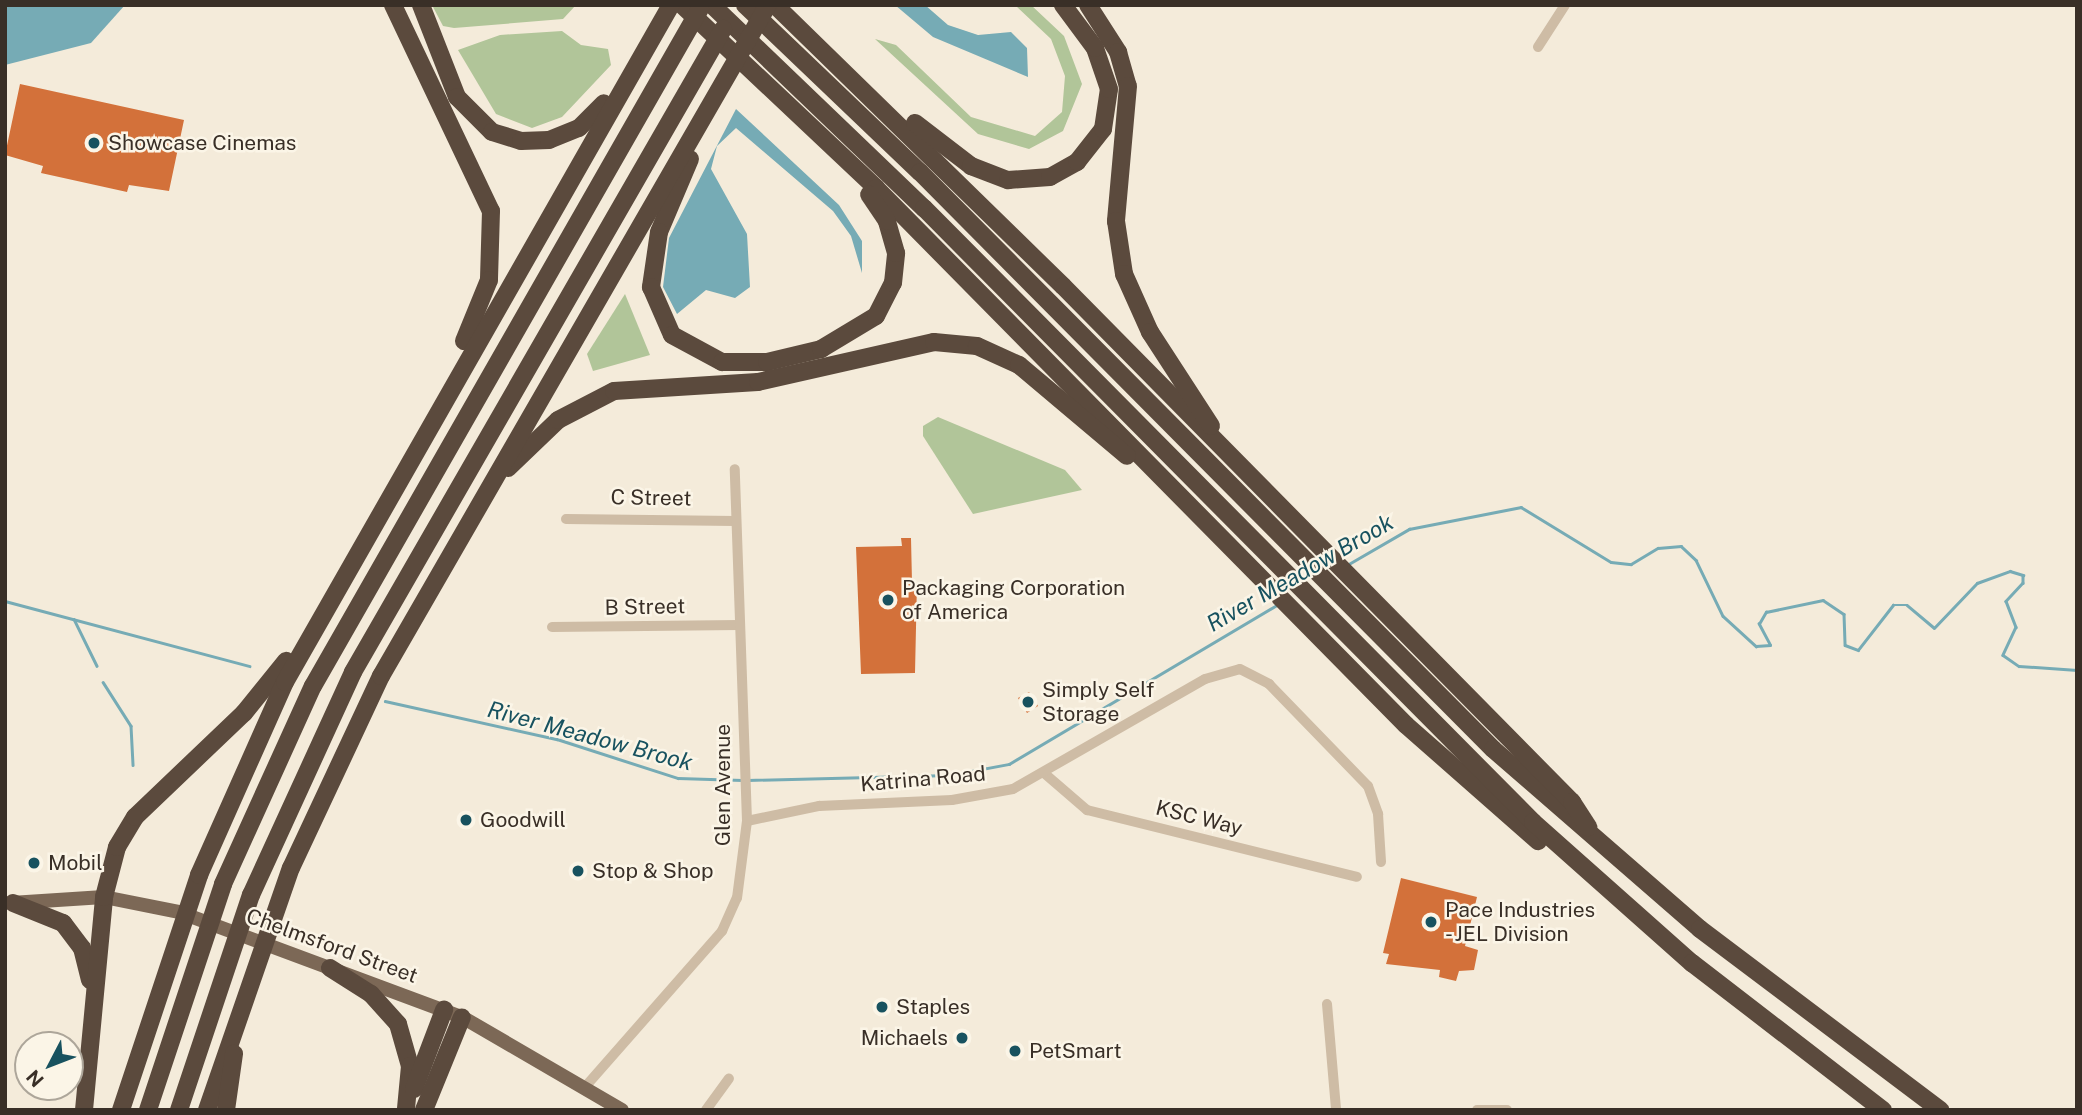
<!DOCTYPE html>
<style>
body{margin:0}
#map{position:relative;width:2082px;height:1115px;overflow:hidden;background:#f4ebda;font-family:"Public Sans",sans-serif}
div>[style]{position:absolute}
.green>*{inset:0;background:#b1c599}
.water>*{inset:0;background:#76abb5}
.stream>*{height:2.5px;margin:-1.25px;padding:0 1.25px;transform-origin:1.25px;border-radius:1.25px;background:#76abb5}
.building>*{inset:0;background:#d3713a}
.street>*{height:10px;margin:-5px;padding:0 5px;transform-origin:5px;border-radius:5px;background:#cebca5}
.primary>*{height:14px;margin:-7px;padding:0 7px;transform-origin:7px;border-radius:7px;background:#7c6856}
.highway>*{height:18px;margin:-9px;padding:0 9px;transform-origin:9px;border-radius:9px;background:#5b4a3d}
.dots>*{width:19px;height:19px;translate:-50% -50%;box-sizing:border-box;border:4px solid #fbf5e7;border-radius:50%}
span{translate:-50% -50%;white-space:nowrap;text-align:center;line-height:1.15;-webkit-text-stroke:5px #fbf5e7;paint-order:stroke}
.poi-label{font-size:21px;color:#392f27}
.left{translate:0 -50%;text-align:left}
.right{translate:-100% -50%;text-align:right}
.street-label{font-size:21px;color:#392f27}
.water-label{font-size:23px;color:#18525f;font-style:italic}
.frame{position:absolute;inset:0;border:7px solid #392f27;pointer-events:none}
.north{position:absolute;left:14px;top:1031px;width:70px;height:70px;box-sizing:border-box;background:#fbf5e7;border:2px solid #ada69a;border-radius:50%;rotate:228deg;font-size:19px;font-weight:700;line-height:28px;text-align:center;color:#392f27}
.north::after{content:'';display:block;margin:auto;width:24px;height:32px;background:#18525f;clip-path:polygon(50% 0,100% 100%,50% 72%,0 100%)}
</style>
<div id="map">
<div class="green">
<i style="clip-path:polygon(432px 5px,576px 5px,563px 19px,454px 28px,443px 26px)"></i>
<i style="clip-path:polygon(1015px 5px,1031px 5px,1064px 36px,1082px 84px,1063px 131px,1029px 149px,978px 134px,875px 39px,896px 45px,971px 117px,1035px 136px,1062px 112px,1065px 76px,1051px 39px)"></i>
<i style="clip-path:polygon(562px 31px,581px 45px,608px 49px,611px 65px,562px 117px,532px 128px,496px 114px,458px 50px,500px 35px)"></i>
<i style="clip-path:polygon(625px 294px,650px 355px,593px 371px,587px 354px)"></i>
<i style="clip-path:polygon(938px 417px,1065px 470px,1082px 490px,973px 514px,923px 436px,923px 426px)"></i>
</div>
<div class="water">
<i style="clip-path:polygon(5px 5px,125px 5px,91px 43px,5px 65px)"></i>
<i style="clip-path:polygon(895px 5px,925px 5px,948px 25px,978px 35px,1011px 32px,1027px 48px,1028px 77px,933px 37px)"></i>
<i style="clip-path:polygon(736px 109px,839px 205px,862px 241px,862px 273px,851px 236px,833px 211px,736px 128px,717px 146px,711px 169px,747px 234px,750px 287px,735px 298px,706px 290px,677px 314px,663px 287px,669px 238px)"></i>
</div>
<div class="stream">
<i style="left:1347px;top:565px;width:72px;rotate:-30.1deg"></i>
<i style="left:1409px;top:529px;width:114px;rotate:-11.1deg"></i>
<i style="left:1521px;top:507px;width:105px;rotate:31.4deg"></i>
<i style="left:1611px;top:562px;width:20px;rotate:6deg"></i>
<i style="left:1631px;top:564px;width:31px;rotate:-31deg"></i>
<i style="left:1658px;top:548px;width:23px;rotate:-5deg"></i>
<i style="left:1681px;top:546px;width:21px;rotate:43deg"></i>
<i style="left:1696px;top:560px;width:62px;rotate:64.3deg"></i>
<i style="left:1723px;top:616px;width:45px;rotate:42.3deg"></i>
<i style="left:1756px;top:646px;width:14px;rotate:-4deg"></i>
<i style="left:1770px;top:645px;width:24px;rotate:-118deg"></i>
<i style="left:1759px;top:624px;width:14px;rotate:-60deg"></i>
<i style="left:1766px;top:612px;width:58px;rotate:-11.9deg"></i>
<i style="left:1823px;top:600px;width:25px;rotate:34deg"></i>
<i style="left:1844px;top:614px;width:31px;rotate:88deg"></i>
<i style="left:1845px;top:645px;width:14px;rotate:21deg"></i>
<i style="left:1858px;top:650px;width:57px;rotate:-52.1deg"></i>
<i style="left:1893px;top:605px;width:14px"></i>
<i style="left:1907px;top:605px;width:35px;rotate:40deg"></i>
<i style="left:1934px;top:628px;width:62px;rotate:-46.3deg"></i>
<i style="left:1977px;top:583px;width:35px;rotate:-20deg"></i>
<i style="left:2010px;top:571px;width:14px;rotate:17deg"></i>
<i style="left:2023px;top:575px;width:8px;rotate:90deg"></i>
<i style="left:2023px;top:583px;width:25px;rotate:133deg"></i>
<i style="left:2006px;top:601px;width:28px;rotate:69deg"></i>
<i style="left:2016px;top:627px;width:31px;rotate:115deg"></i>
<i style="left:2003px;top:655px;width:19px;rotate:35deg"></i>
<i style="left:2019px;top:666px;width:58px;rotate:3.9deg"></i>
<i style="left:5px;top:601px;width:253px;rotate:14.9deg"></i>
<i style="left:74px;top:619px;width:52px;rotate:63.9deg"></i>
<i style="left:103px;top:682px;width:52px;rotate:57.5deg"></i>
<i style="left:131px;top:726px;width:39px;rotate:87deg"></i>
<i style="left:385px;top:701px;width:176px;rotate:12.5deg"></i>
<i style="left:557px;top:739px;width:127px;rotate:17.9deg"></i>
<i style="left:678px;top:778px;width:64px;rotate:1.8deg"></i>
<i style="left:748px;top:780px;width:202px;rotate:-1.4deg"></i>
<i style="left:950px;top:775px;width:60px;rotate:-10.6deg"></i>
<i style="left:1009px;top:764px;width:312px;rotate:-30.7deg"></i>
</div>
<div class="building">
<i style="clip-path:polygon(20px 84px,184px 120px,169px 191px,129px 185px,127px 192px,41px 173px,43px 166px,5px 155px)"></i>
<i style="clip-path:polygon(901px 538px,911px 538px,912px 582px,917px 582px,915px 673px,861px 674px,856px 547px,902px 546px)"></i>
<i style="clip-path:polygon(1029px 692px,1038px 706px,1027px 713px,1018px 698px)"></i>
<i style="clip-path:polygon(1401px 878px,1477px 897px,1465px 946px,1478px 950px,1474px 970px,1459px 971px,1456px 981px,1439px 977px,1440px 970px,1386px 964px,1389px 954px,1383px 953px)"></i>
</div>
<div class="street">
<i style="left:1538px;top:47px;width:50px;rotate:-57.3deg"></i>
<i style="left:566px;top:519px;width:169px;rotate:0.7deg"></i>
<i style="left:552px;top:627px;width:187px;rotate:-0.6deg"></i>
<i style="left:1044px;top:773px;width:57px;rotate:40.7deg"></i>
<i style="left:1087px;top:810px;width:278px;rotate:13.9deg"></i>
<i style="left:747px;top:821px;width:74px;rotate:-11.8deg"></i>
<i style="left:819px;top:806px;width:133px;rotate:-2.6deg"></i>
<i style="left:952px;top:800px;width:62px;rotate:-10.2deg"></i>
<i style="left:1013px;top:789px;width:221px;rotate:-29.8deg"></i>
<i style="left:1205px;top:679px;width:36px;rotate:-16deg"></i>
<i style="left:1240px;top:669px;width:33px;rotate:27deg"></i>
<i style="left:1269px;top:684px;width:142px;rotate:45.9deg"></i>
<i style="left:1368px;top:786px;width:30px;rotate:70deg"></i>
<i style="left:1378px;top:814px;width:48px;rotate:86.4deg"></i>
<i style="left:1327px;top:1004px;width:106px;rotate:85.1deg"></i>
<i style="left:585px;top:1087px;width:208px;rotate:-48.7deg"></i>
<i style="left:722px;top:931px;width:36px;rotate:-66deg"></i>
<i style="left:737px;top:898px;width:78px;rotate:-82.6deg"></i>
<i style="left:747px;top:821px;width:352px;rotate:-92deg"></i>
<i style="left:706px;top:1110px;width:39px;rotate:-54deg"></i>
<i style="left:1477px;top:1110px;width:30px"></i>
</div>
<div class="primary">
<i style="left:11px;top:903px;width:93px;rotate:-3.7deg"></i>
<i style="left:104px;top:897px;width:76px;rotate:11.3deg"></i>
<i style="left:179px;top:912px;width:302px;rotate:20.4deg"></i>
<i style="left:462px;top:1017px;width:185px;rotate:30.2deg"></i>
</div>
<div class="highway">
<i style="left:393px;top:5px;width:228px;rotate:64.6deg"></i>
<i style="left:491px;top:211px;width:69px;rotate:91.7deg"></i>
<i style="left:489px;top:280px;width:66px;rotate:112.3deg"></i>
<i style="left:421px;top:5px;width:99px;rotate:68.6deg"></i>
<i style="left:457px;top:97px;width:49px;rotate:45deg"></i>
<i style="left:492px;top:132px;width:30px;rotate:17deg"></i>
<i style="left:521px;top:141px;width:28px;rotate:-2deg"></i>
<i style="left:549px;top:140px;width:32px;rotate:-22deg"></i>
<i style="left:579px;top:128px;width:35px;rotate:-45deg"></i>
<i style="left:682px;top:5px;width:267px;rotate:43.3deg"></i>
<i style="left:876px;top:188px;width:754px;rotate:45.38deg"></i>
<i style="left:1406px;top:725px;width:176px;rotate:41.3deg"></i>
<i style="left:712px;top:5px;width:294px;rotate:43.8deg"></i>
<i style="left:924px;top:208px;width:865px;rotate:45.23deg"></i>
<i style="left:1533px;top:822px;width:213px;rotate:41.6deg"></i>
<i style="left:1692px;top:963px;width:241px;rotate:37.6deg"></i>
<i style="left:745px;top:5px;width:242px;rotate:43.7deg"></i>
<i style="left:920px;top:172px;width:813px;rotate:45.2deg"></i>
<i style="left:1493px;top:749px;width:274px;rotate:41deg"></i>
<i style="left:1700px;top:929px;width:301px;rotate:37deg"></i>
<i style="left:775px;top:5px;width:402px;rotate:44.3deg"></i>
<i style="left:1063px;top:286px;width:725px;rotate:45.39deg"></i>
<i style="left:1572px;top:802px;width:30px;rotate:57deg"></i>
<i style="left:1088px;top:5px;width:56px;rotate:57.4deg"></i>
<i style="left:1118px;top:52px;width:35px;rotate:74deg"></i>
<i style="left:1128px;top:86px;width:136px;rotate:95.1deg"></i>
<i style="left:1116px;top:221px;width:54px;rotate:81.4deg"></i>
<i style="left:1124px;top:274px;width:64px;rotate:65.9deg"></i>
<i style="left:1150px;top:332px;width:112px;rotate:57deg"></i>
<i style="left:915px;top:123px;width:71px;rotate:37.5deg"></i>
<i style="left:971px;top:166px;width:40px;rotate:21deg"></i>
<i style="left:1008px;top:180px;width:42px;rotate:-4.1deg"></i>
<i style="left:1050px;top:177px;width:31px;rotate:-29deg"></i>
<i style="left:1077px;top:162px;width:42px;rotate:-51.8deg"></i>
<i style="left:1103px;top:129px;width:40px;rotate:-81.5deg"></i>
<i style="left:1109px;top:89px;width:43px;rotate:-108.9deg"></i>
<i style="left:1095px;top:48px;width:54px;rotate:-126.7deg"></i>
<i style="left:690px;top:159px;width:79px;rotate:113deg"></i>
<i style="left:659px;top:232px;width:56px;rotate:98.3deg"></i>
<i style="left:651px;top:287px;width:52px;rotate:66.4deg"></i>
<i style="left:672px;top:335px;width:57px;rotate:28.4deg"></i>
<i style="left:722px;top:362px;width:45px"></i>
<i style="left:767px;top:362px;width:56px;rotate:-13.5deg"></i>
<i style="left:821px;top:349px;width:64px;rotate:-31deg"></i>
<i style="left:876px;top:316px;width:37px;rotate:-63deg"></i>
<i style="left:893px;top:283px;width:30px;rotate:-84deg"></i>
<i style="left:896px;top:253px;width:33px;rotate:-106deg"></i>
<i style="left:887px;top:221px;width:32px;rotate:-124deg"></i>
<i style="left:508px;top:468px;width:69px;rotate:-43.8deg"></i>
<i style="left:558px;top:420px;width:63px;rotate:-27.4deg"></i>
<i style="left:614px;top:391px;width:144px;rotate:-3.6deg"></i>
<i style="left:758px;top:382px;width:180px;rotate:-12.8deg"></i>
<i style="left:934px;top:342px;width:43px;rotate:5.3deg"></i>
<i style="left:977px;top:346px;width:46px;rotate:24.3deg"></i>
<i style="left:1019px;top:365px;width:141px;rotate:40.1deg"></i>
<i style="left:13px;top:903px;width:54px;rotate:21.8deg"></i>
<i style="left:63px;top:923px;width:31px;rotate:53deg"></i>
<i style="left:82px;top:948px;width:33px;rotate:76deg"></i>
<i style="left:330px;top:968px;width:49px;rotate:32.4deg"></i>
<i style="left:371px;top:994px;width:40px;rotate:48deg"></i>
<i style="left:398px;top:1024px;width:44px;rotate:74.1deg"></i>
<i style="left:410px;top:1066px;width:42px;rotate:95.4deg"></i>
<i style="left:414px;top:1089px;width:85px;rotate:-69.2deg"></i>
<i style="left:84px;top:1110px;width:214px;rotate:-84.6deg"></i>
<i style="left:104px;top:897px;width:52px;rotate:-75.4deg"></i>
<i style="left:117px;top:847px;width:35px;rotate:-59deg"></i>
<i style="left:135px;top:817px;width:151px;rotate:-43.7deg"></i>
<i style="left:244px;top:713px;width:67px;rotate:-51.1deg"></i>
<i style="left:121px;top:1110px;width:248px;rotate:-71.6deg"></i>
<i style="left:199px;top:875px;width:211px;rotate:-66deg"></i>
<i style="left:285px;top:682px;width:779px;rotate:-60.31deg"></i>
<i style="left:148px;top:1110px;width:238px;rotate:-71.6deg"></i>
<i style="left:223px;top:884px;width:217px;rotate:-65.6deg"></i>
<i style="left:313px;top:686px;width:780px;rotate:-60.25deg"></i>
<i style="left:179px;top:1110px;width:227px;rotate:-71.5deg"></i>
<i style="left:251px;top:895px;width:245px;rotate:-65.4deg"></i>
<i style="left:353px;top:672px;width:742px;rotate:-60.08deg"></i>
<i style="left:207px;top:1110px;width:256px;rotate:-70.9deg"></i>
<i style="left:291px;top:868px;width:212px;rotate:-64.9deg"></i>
<i style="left:381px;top:676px;width:775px;rotate:-60.03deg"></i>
<i style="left:226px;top:1110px;width:57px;rotate:-81.9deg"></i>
<i style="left:424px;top:1110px;width:100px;rotate:-67.8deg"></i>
</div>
<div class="dots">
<i style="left:94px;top:143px;background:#18525f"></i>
<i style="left:888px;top:600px;background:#18525f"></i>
<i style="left:1028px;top:702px;background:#18525f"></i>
<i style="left:466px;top:820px;background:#18525f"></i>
<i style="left:34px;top:863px;background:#18525f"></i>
<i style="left:578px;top:871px;background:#18525f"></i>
<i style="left:1431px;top:922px;background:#18525f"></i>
<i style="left:882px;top:1007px;background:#18525f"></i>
<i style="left:962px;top:1038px;background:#18525f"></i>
<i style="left:1015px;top:1051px;background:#18525f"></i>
</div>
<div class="poi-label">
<span class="left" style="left:108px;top:143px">Showcase Cinemas</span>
<span class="left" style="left:902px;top:600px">Packaging Corporation<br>of America</span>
<span class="left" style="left:1042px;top:702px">Simply Self<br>Storage</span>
<span class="left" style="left:480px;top:820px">Goodwill</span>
<span class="left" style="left:48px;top:863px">Mobil</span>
<span class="left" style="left:592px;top:871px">Stop &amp; Shop</span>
<span class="left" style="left:1445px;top:922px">Pace Industries<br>- JEL Division</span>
<span class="left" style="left:896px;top:1007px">Staples</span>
<span class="right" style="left:948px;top:1038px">Michaels</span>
<span class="left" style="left:1029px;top:1051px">PetSmart</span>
</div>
<div class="street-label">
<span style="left:651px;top:498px;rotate:1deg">C Street</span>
<span style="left:645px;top:607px;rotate:-1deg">B Street</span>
<span style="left:923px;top:779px;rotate:-5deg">Katrina Road</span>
<span style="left:723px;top:785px;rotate:-90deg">Glen Avenue</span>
<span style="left:1199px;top:818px;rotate:14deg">KSC Way</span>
<span style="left:332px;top:946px;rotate:20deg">Chelmsford Street</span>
</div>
<div class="water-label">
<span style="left:1300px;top:573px;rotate:-30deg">River Meadow Brook</span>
<span style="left:590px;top:736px;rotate:15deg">River Meadow Brook</span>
</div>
<div class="frame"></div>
<div class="north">N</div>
</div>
